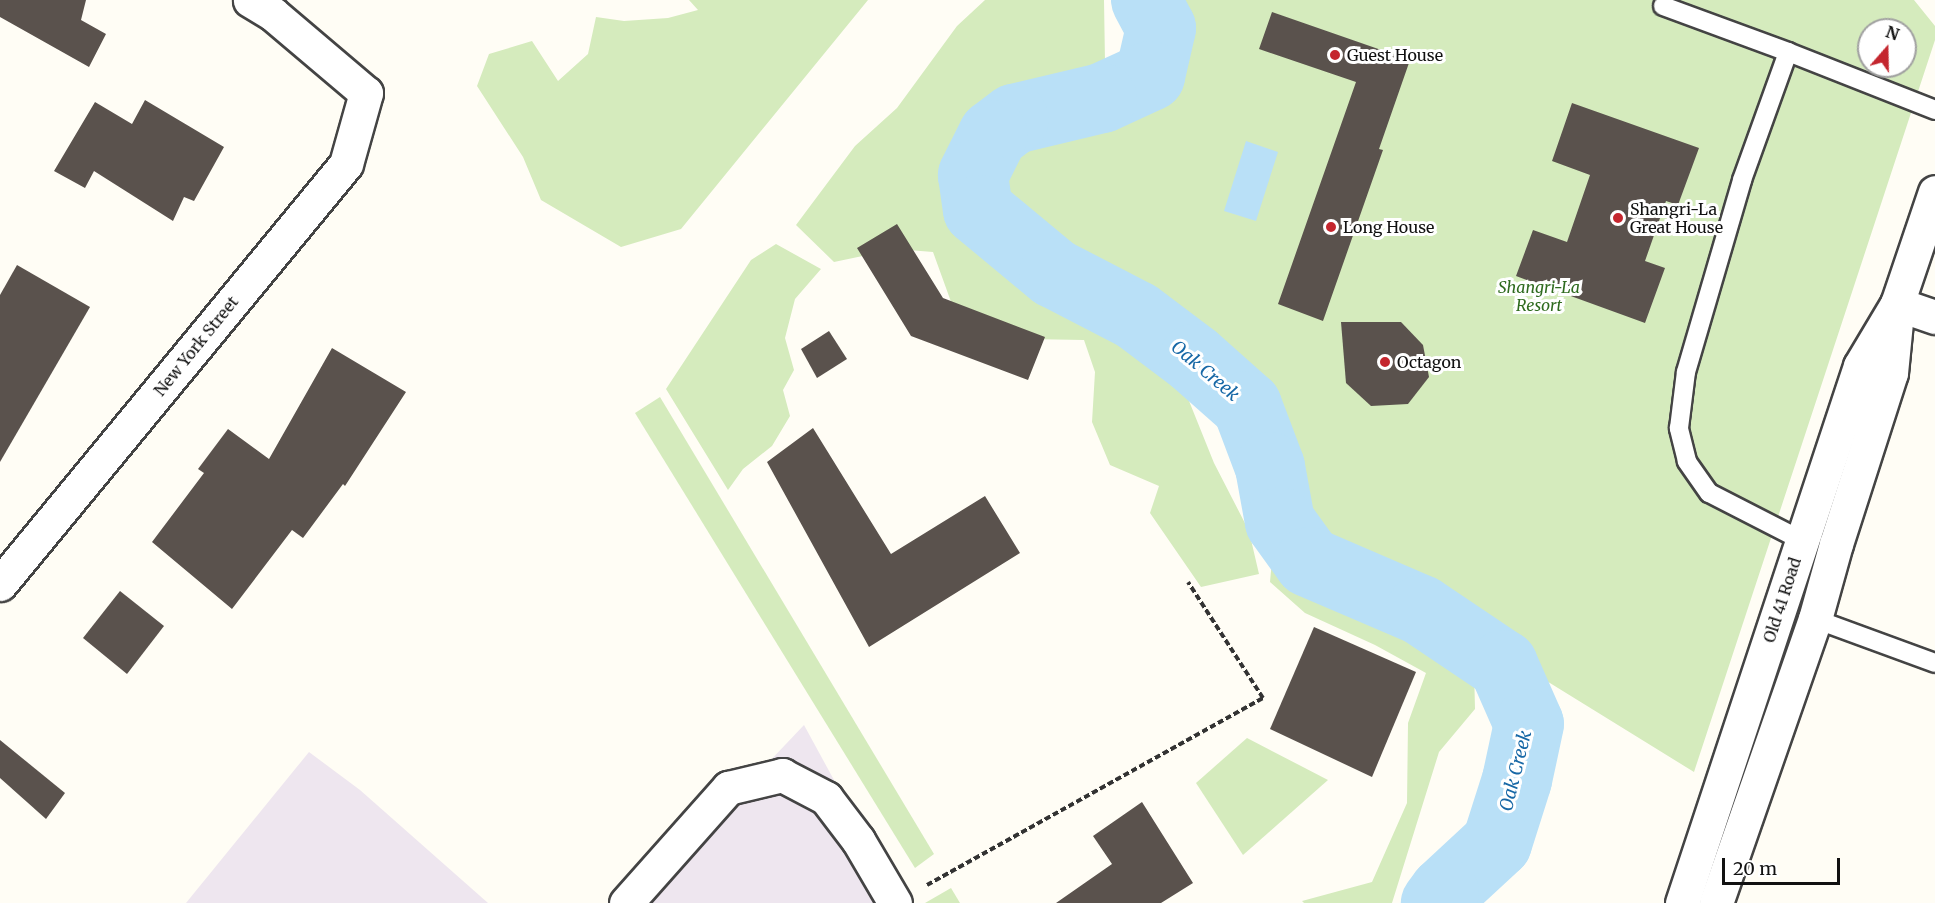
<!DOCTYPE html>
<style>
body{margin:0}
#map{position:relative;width:1935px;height:903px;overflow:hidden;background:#fffdf5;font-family:Merriweather,serif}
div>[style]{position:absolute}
.industrial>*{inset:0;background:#eee6ef}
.green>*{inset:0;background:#d5ebbd}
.water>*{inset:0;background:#b9e0f7}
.river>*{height:70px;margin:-35px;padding:0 35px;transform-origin:35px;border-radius:35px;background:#b9e0f7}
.building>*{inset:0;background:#5a524d}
.path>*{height:4px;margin-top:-2px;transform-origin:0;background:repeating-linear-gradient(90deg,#333 0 6px,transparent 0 9px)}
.roads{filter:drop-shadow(2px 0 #444) drop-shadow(-2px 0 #444) drop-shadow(0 2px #444) drop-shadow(0 -2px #444)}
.service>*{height:18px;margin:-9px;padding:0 9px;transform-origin:9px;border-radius:9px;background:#fff}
.minor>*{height:33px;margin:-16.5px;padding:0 16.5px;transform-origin:16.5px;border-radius:16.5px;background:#fff}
.tertiary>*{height:33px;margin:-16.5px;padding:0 16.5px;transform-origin:16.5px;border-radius:16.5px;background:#fff}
.dots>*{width:16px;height:16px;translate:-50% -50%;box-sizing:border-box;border:3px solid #fff;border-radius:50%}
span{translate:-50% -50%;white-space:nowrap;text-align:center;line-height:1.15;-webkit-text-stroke:6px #fff;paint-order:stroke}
.poi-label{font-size:16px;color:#111}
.left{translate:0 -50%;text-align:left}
.park-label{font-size:16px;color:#2f6b1f;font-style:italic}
.street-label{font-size:16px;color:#111}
.water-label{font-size:18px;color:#1768a6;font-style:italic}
.north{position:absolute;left:1857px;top:18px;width:60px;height:60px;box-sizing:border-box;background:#fff;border:2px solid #a0a0a0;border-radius:50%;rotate:20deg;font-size:16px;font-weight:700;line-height:24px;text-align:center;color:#111}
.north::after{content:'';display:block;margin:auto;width:21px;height:27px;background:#c4262e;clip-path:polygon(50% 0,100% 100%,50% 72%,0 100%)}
.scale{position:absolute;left:1722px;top:858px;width:118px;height:27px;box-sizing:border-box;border:3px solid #111;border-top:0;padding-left:8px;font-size:18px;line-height:21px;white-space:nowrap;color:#111;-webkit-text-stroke:4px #fff;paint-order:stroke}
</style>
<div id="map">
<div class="industrial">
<i style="clip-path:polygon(804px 725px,901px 903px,635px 903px)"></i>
<i style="clip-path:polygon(309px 752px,360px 790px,488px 903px,186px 903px)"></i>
</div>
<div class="green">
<i style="clip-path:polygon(689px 0,868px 0,681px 229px,621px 247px,541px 200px,523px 157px,477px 86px,489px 54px,532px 41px,558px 81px,588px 54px,596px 17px,624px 21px,668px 18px,698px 10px)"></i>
<i style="clip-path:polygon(985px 0,1104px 0,1105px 62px,1088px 87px,1040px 94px,995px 110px,958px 186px,989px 233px,1034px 274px,1098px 296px,1128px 312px,1162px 372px,1185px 391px,1214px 463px,1249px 531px,1259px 574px,1201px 587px,1150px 513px,1159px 486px,1110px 465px,1092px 422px,1095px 372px,1084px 340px,1027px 339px,954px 310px,933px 252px,896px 249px,834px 262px,796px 225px,855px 146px,897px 108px,957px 26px)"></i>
<i style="clip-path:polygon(evenodd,1159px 0,1914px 0,1935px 26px,1935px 40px,1694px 772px,1506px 656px,1420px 598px,1317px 558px,1291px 499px,1257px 390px,1137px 297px,1056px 261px,985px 203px,988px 172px,1000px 143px,1016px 132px,1101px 111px,1158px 85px,1171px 23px,1159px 0,1869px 30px,1905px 30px,1905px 66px,1869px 66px,1869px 30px)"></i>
<i style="clip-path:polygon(776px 244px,821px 269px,795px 299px,785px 338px,794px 370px,783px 390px,790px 416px,772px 446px,743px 469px,728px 490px,666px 389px,751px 260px)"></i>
<i style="clip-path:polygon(660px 397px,934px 854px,915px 868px,635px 413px)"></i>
<i style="clip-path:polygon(1272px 560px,1371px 601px,1474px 668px,1475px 709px,1439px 752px,1392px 903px,1304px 903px,1302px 901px,1372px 882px,1407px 803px,1408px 723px,1426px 673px,1375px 645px,1305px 613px,1270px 582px)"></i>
<i style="clip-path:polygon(1247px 738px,1328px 780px,1243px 855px,1196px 783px)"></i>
<i style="clip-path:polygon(951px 888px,960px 903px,925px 903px)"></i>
</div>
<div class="water">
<i style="clip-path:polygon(1246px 141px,1278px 152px,1256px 221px,1224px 211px)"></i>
</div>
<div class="river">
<i style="left:1146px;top:0;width:32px;rotate:62deg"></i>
<i style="left:1161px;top:28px;width:49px;rotate:102.9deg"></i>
<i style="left:1150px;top:76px;width:53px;rotate:155.4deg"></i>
<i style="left:1102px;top:98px;width:90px;rotate:166.6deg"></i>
<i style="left:1014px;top:119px;width:26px;rotate:143deg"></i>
<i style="left:993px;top:135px;width:45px;rotate:116.6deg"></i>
<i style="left:973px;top:175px;width:35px;rotate:82deg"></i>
<i style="left:978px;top:210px;width:99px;rotate:39.7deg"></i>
<i style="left:1054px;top:273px;width:93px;rotate:27.4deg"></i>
<i style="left:1137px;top:316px;width:71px;rotate:37deg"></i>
<i style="left:1194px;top:359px;width:71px;rotate:41.6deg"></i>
<i style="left:1247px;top:406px;width:65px;rotate:69.3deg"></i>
<i style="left:1270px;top:467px;width:56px;rotate:79.7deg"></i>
<i style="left:1280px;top:522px;width:49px;rotate:54.1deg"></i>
<i style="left:1309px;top:562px;width:122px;rotate:23.2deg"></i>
<i style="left:1421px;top:610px;width:99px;rotate:33.9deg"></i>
<i style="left:1503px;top:665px;width:64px;rotate:66.2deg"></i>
<i style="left:1529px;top:724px;width:57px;rotate:102.1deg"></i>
<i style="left:1517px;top:780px;width:66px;rotate:107.6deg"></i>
<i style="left:1497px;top:843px;width:72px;rotate:137.2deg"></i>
<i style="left:1444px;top:892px;width:14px;rotate:126deg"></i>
</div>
<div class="building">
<i style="clip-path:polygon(0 0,86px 0,81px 20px,106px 34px,89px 67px,0 17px)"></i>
<i style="clip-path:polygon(1272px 12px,1410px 60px,1379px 149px,1383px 150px,1323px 321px,1278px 304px,1356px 82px,1259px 49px)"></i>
<i style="clip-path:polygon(145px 100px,224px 147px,194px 201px,184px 197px,173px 221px,94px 171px,85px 188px,54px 171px,95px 102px,132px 124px)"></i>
<i style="clip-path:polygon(1572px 103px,1699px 148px,1678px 205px,1666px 201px,1645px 261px,1665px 268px,1645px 323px,1516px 276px,1533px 230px,1567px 242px,1590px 175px,1552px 161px)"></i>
<i style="clip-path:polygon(897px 224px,943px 298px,1045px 337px,1028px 380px,911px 336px,857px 248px)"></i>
<i style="clip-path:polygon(17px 265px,90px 307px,0 462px,0 295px)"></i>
<i style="clip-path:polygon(1341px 322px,1401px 322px,1423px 345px,1429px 377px,1408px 404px,1371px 406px,1346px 383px)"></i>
<i style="clip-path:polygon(829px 331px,847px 359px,817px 378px,801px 349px)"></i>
<i style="clip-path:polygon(332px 348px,406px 392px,345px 486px,343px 484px,303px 538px,292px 530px,232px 609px,152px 542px,204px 473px,198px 469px,228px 429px,269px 459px)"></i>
<i style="clip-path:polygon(813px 428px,891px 554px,985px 496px,1020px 553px,869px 647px,767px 462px)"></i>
<i style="clip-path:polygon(120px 591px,164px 626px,127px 674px,83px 638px)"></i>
<i style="clip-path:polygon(1314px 627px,1416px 672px,1372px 777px,1270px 729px)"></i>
<i style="clip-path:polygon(0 740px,65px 793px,46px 819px,0 778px)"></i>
<i style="clip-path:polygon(1142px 802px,1193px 883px,1161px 903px,1056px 903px,1112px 864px,1093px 836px)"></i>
</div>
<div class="path">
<i style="left:927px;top:885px;width:385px;rotate:-29.1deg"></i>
<i style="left:1263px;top:698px;width:138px;rotate:-122.9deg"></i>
</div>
<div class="roads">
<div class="service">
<i style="left:1663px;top:6px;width:133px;rotate:20.2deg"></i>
<i style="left:1801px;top:540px;width:103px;rotate:-152.9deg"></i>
<i style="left:1709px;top:493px;width:39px;rotate:-125deg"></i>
<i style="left:1687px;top:461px;width:34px;rotate:-104deg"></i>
<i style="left:1679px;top:428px;width:56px;rotate:-82.9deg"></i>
<i style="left:1686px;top:372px;width:200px;rotate:-73.7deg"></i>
<i style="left:1742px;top:180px;width:136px;rotate:-70.2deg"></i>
<i style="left:1788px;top:52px;width:158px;rotate:21.5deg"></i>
<i style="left:1815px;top:619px;width:128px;rotate:20.1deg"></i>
</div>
<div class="minor">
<i style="left:1897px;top:304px;width:40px;rotate:18.9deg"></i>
<i style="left:0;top:584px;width:544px;rotate:-50.52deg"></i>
<i style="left:346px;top:164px;width:74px;rotate:-74.3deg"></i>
<i style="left:366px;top:93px;width:122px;rotate:-139.7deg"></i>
<i style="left:273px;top:14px;width:27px;rotate:-149deg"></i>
<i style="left:626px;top:903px;width:154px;rotate:-48.4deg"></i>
<i style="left:728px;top:788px;width:56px;rotate:-13.5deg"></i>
<i style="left:782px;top:775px;width:50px;rotate:27.6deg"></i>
<i style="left:826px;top:798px;width:53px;rotate:52.7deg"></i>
<i style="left:858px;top:840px;width:73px;rotate:59.6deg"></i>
</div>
<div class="tertiary">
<i style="left:1682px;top:903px;width:566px;rotate:-71.66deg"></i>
<i style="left:1860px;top:366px;width:72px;rotate:-59.2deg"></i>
<i style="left:1897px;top:304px;width:118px;rotate:-71.3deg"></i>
<i style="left:1716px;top:903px;width:301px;rotate:-70.8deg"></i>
<i style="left:1815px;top:619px;width:78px;rotate:-74.4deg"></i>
<i style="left:1836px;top:544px;width:180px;rotate:-72.2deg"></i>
<i style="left:1891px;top:373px;width:61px;rotate:-84.4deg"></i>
</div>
</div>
<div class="dots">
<i style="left:1335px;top:55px;background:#c4262e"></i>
<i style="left:1618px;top:218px;background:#c4262e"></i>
<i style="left:1331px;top:227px;background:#c4262e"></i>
<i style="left:1385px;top:362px;background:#c4262e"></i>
</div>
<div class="poi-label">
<span class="left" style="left:1347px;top:55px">Guest House</span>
<span class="left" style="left:1630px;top:218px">Shangri-La<br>Great House</span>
<span class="left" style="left:1343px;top:227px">Long House</span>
<span class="left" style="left:1397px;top:362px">Octagon</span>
</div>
<div class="park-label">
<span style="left:1539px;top:296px">Shangri-La<br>Resort</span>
</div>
<div class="street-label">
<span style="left:196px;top:346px;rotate:-51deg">New York Street</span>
<span style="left:1782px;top:600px;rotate:-72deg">Old 41 Road</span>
</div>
<div class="water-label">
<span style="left:1205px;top:371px;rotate:40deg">Oak Creek</span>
<span style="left:1516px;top:771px;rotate:-76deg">Oak Creek</span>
</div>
<div class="north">N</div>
<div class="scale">20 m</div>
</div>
